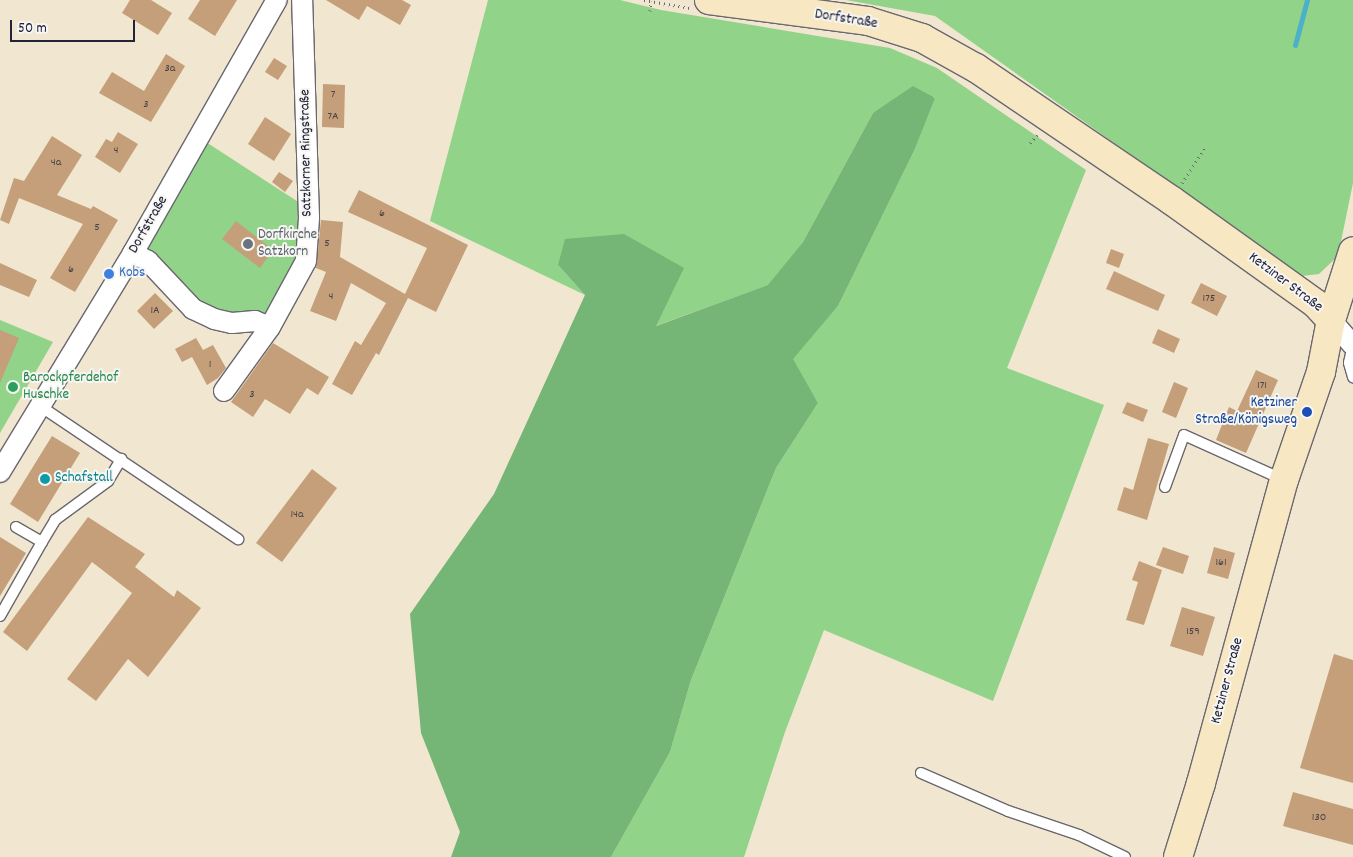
<!DOCTYPE html>
<meta charset="utf-8">
<style>
body{margin:0}
#map{position:relative;width:1353px;height:857px;overflow:hidden;background:#f1e6cf;font-family:Dekko,sans-serif}
div>[style]{position:absolute}
.green>*{inset:0;background:#92d38a}
.forest>*{inset:0;background:#75b576}
.stream>*{height:5px;margin:-2.5px;padding:0 2.5px;transform-origin:2.5px;border-radius:2.5px;background:#4cb0cb}
.building>*{inset:0;background:#c49f79}
.path>*{height:3px;margin-top:-1.5px;transform-origin:0;background:repeating-linear-gradient(90deg,#6a676f 0 1px,transparent 0 5px)}
.roads{filter:drop-shadow(1px 0 #6a676f) drop-shadow(-1px 0 #6a676f) drop-shadow(0 1px #6a676f) drop-shadow(0 -1px #6a676f)}
.lane>*{height:10px;margin:-5px;padding:0 5px;transform-origin:5px;border-radius:5px;background:#fff}
.street>*{height:20px;margin:-10px;padding:0 10px;transform-origin:10px;border-radius:10px;background:#fff}
.secondary>*{height:28px;margin:-14px;padding:0 14px;transform-origin:14px;border-radius:14px;background:#f7e8c3}
.dots>*{width:14px;height:14px;translate:-50% -50%;box-sizing:border-box;border:2px solid #f6f6f2;border-radius:50%}
span{translate:-50% -50%;white-space:nowrap;text-align:center;line-height:1.15;-webkit-text-stroke:4px #f6f6f2;paint-order:stroke}
.number-label{font-size:12px;color:#4a414a}
.number-label span{-webkit-text-stroke-width:0}
.street-label{font-size:15px;color:#22223b}
.worship-label{font-size:15px;color:#5b616d}
.left{translate:0 -50%;text-align:left}
.shop-label{font-size:15px;color:#366cbe}
.leisure-label{font-size:15px;color:#27864d}
.transit-label{font-size:15px;color:#164399}
.right{translate:-100% -50%;text-align:right}
.culture-label{font-size:15px;color:#0d838f}
.scale{position:absolute;left:10px;top:20px;width:125px;height:22px;box-sizing:border-box;border:2px solid #22223b;border-top:0;padding-left:6px;font-size:15px;line-height:18px;white-space:nowrap;color:#22223b;-webkit-text-stroke:4px #f6f6f2;paint-order:stroke}
</style>
<div id="map">
<div class="green">
<i style="clip-path:polygon(488px 0,620px 0,661px 10px,890px 48px,937px 68px,1086px 170px,1007px 368px,1104px 405px,993px 701px,824px 630px,785px 732px,744px 857px,611px 857px,670px 752px,691px 680px,776px 468px,818px 403px,792px 359px,838px 306px,915px 149px,935px 97px,873px 113px,803px 242px,769px 285px,655px 326px,558px 265px,585px 295px,430px 221px)"></i>
<i style="clip-path:polygon(846px 0,1353px 0,1353px 183px,1338px 256px,1319px 274px,1302px 276px,935px 16px)"></i>
<i style="clip-path:polygon(206px 142px,300px 203px,299px 259px,270px 316px,235px 318px,196px 305px,145px 251px)"></i>
<i style="clip-path:polygon(0 320px,53px 342px,0 433px)"></i>
</div>
<div class="forest">
<i style="clip-path:polygon(913px 86px,935px 98px,915px 149px,838px 306px,793px 359px,818px 403px,776px 468px,691px 680px,670px 752px,611px 857px,451px 857px,460px 832px,421px 733px,410px 614px,494px 494px,585px 295px,558px 265px,565px 239px,624px 234px,684px 268px,656px 326px,768px 285px,803px 242px,873px 113px)"></i>
</div>
<div class="stream">
<i style="left:1295px;top:45px;width:47px;rotate:-75.1deg"></i>
</div>
<div class="building">
<i style="clip-path:polygon(130px 0,151px 0,172px 13px,158px 35px,122px 13px)"></i>
<i style="clip-path:polygon(200px 0,237px 0,215px 36px,188px 19px)"></i>
<i style="clip-path:polygon(326px 0,402px 0,411px 5px,400px 25px,367px 6px,359px 20px)"></i>
<i style="clip-path:polygon(166px 54px,185px 66px,151px 122px,99px 93px,112px 72px,144px 91px)"></i>
<i style="clip-path:polygon(274px 58px,287px 66px,278px 80px,265px 72px)"></i>
<i style="clip-path:polygon(323px 84px,345px 85px,344px 128px,322px 127px)"></i>
<i style="clip-path:polygon(265px 117px,291px 134px,274px 161px,248px 144px)"></i>
<i style="clip-path:polygon(118px 132px,138px 144px,120px 173px,95px 157px,106px 139px,112px 142px)"></i>
<i style="clip-path:polygon(52px 136px,82px 155px,57px 195px,91px 209px,93px 206px,118px 220px,75px 292px,50px 278px,83px 224px,19px 198px,9px 224px,0 220px,14px 178px,24px 181px)"></i>
<i style="clip-path:polygon(279px 172px,293px 181px,285px 192px,272px 182px)"></i>
<i style="clip-path:polygon(359px 190px,468px 245px,436px 312px,408px 298px,379px 355px,376px 353px,352px 395px,332px 384px,355px 341px,361px 345px,386px 303px,351px 283px,336px 321px,310px 311px,326px 272px,316px 268px,321px 220px,343px 222px,340px 257px,405px 294px,427px 248px,348px 212px)"></i>
<i style="clip-path:polygon(236px 221px,273px 250px,260px 268px,222px 239px)"></i>
<i style="clip-path:polygon(1111px 249px,1124px 254px,1119px 268px,1106px 263px)"></i>
<i style="clip-path:polygon(0 263px,37px 280px,29px 297px,0 285px)"></i>
<i style="clip-path:polygon(1114px 271px,1165px 295px,1158px 311px,1106px 289px)"></i>
<i style="clip-path:polygon(1201px 283px,1227px 296px,1217px 316px,1191px 303px)"></i>
<i style="clip-path:polygon(155px 293px,173px 311px,154px 329px,137px 311px)"></i>
<i style="clip-path:polygon(1158px 329px,1180px 339px,1174px 353px,1152px 343px)"></i>
<i style="clip-path:polygon(0 330px,19px 338px,0 383px)"></i>
<i style="clip-path:polygon(196px 338px,203px 350px,213px 345px,226px 368px,218px 378px,207px 385px,192px 357px,182px 362px,175px 349px)"></i>
<i style="clip-path:polygon(273px 343px,329px 377px,318px 395px,307px 388px,290px 414px,265px 399px,253px 417px,231px 402px)"></i>
<i style="clip-path:polygon(1256px 370px,1278px 380px,1246px 453px,1216px 440px,1229px 407px,1237px 411px)"></i>
<i style="clip-path:polygon(1174px 382px,1188px 388px,1176px 418px,1162px 412px)"></i>
<i style="clip-path:polygon(1127px 402px,1148px 410px,1143px 422px,1122px 413px)"></i>
<i style="clip-path:polygon(52px 436px,80px 453px,38px 522px,10px 504px)"></i>
<i style="clip-path:polygon(1148px 438px,1169px 444px,1147px 520px,1117px 510px,1124px 487px,1133px 490px)"></i>
<i style="clip-path:polygon(312px 469px,337px 488px,282px 562px,256px 543px)"></i>
<i style="clip-path:polygon(88px 517px,145px 554px,135px 567px,174px 597px,177px 590px,201px 608px,148px 677px,128px 659px,96px 701px,67px 679px,132px 593px,92px 562px,27px 651px,3px 632px)"></i>
<i style="clip-path:polygon(0 537px,26px 553px,0 596px)"></i>
<i style="clip-path:polygon(1163px 547px,1189px 556px,1183px 574px,1156px 565px)"></i>
<i style="clip-path:polygon(1214px 547px,1235px 553px,1228px 579px,1207px 573px)"></i>
<i style="clip-path:polygon(1139px 561px,1162px 570px,1144px 625px,1126px 620px,1138px 582px,1132px 580px)"></i>
<i style="clip-path:polygon(1182px 607px,1215px 617px,1203px 656px,1170px 646px)"></i>
<i style="clip-path:polygon(1334px 654px,1353px 660px,1353px 783px,1300px 768px)"></i>
<i style="clip-path:polygon(1293px 792px,1353px 809px,1353px 845px,1283px 826px)"></i>
</div>
<div class="path">
<i style="left:644px;top:0;width:47px;rotate:9.9deg"></i>
<i style="left:650px;top:11px;width:10px;rotate:-84deg"></i>
<i style="left:1030px;top:143px;width:11px;rotate:-49deg"></i>
<i style="left:1182px;top:183px;width:44px;rotate:-57deg"></i>
</div>
<div class="roads">
<div class="lane">
<i style="left:1353px;top:345px;width:18px;rotate:103deg"></i>
<i style="left:1349px;top:363px;width:15px;rotate:74deg"></i>
<i style="left:40px;top:406px;width:239px;rotate:33.9deg"></i>
<i style="left:1165px;top:487px;width:55px;rotate:-69.9deg"></i>
<i style="left:1184px;top:435px;width:110px;rotate:24.2deg"></i>
<i style="left:42px;top:542px;width:26px;rotate:-59deg"></i>
<i style="left:55px;top:520px;width:66px;rotate:-36.3deg"></i>
<i style="left:108px;top:481px;width:26px;rotate:-59deg"></i>
<i style="left:0;top:616px;width:85px;rotate:-60.4deg"></i>
<i style="left:42px;top:542px;width:30px;rotate:-150deg"></i>
<i style="left:921px;top:773px;width:95px;rotate:23.6deg"></i>
<i style="left:1008px;top:811px;width:75px;rotate:18.7deg"></i>
<i style="left:1079px;top:835px;width:51px;rotate:25.6deg"></i>
</div>
<div class="street">
<i style="left:133px;top:253px;width:17px;rotate:28deg"></i>
<i style="left:148px;top:261px;width:66px;rotate:46.8deg"></i>
<i style="left:193px;top:309px;width:23px;rotate:25deg"></i>
<i style="left:214px;top:319px;width:18px;rotate:13deg"></i>
<i style="left:232px;top:323px;width:23px;rotate:-5deg"></i>
<i style="left:255px;top:321px;width:16px;rotate:22deg"></i>
<i style="left:1331px;top:320px;width:33px;rotate:49deg"></i>
<i style="left:224px;top:391px;width:79px;rotate:-54.3deg"></i>
<i style="left:270px;top:327px;width:75px;rotate:-61.4deg"></i>
<i style="left:306px;top:261px;width:43px;rotate:-86deg"></i>
<i style="left:309px;top:218px;width:218px;rotate:-91.8deg"></i>
<i style="left:0;top:472px;width:256px;rotate:-58.7deg"></i>
<i style="left:133px;top:253px;width:291px;rotate:-60.4deg"></i>
</div>
<div class="secondary">
<i style="left:709px;top:0;width:160px;rotate:7.5deg"></i>
<i style="left:868px;top:21px;width:57px;rotate:17.5deg"></i>
<i style="left:922px;top:38px;width:62px;rotate:29.1deg"></i>
<i style="left:976px;top:68px;width:235px;rotate:34.1deg"></i>
<i style="left:1171px;top:200px;width:178px;rotate:35.6deg"></i>
<i style="left:1316px;top:304px;width:22px;rotate:47deg"></i>
<i style="left:1178px;top:857px;width:77px;rotate:-72.7deg"></i>
<i style="left:1201px;top:783px;width:314px;rotate:-74.7deg"></i>
<i style="left:1284px;top:480px;width:114px;rotate:-71.1deg"></i>
<i style="left:1321px;top:372px;width:53px;rotate:-79.1deg"></i>
<i style="left:1331px;top:320px;width:72px;rotate:-72.3deg"></i>
</div>
</div>
<div class="dots">
<i style="left:248px;top:244px;background:#6b7280"></i>
<i style="left:109px;top:274px;background:#3f7fe0"></i>
<i style="left:13px;top:387px;background:#2e9e5b"></i>
<i style="left:1307px;top:412px;background:#1a4fb4"></i>
<i style="left:45px;top:479px;background:#0f9aa8"></i>
</div>
<div class="number-label">
<span style="left:170px;top:69px">3a</span>
<span style="left:333px;top:95px">7</span>
<span style="left:146px;top:105px">3</span>
<span style="left:333px;top:117px">7A</span>
<span style="left:116px;top:151px">4</span>
<span style="left:56px;top:163px">4a</span>
<span style="left:382px;top:214px">6</span>
<span style="left:97px;top:228px">5</span>
<span style="left:327px;top:244px">5</span>
<span style="left:71px;top:270px">6</span>
<span style="left:331px;top:297px">4</span>
<span style="left:1209px;top:299px">175</span>
<span style="left:155px;top:311px">1A</span>
<span style="left:210px;top:365px">1</span>
<span style="left:1262px;top:386px">171</span>
<span style="left:252px;top:395px">3</span>
<span style="left:297px;top:515px">14a</span>
<span style="left:1221px;top:563px">161</span>
<span style="left:1193px;top:632px">159</span>
<span style="left:1319px;top:818px">130</span>
</div>
<div class="street-label">
<span style="left:846px;top:20px;rotate:9deg">Dorfstraße</span>
<span style="left:307px;top:153px;rotate:-91deg">Satzkorner Ringstraße</span>
<span style="left:149px;top:225px;rotate:-60deg">Dorfstraße</span>
<span style="left:1285px;top:283px;rotate:37deg">Ketziner Straße</span>
<span style="left:1228px;top:681px;rotate:-75deg">Ketziner Straße</span>
</div>
<div class="worship-label">
<span class="left" style="left:258px;top:244px">Dorfkirche<br>Satzkorn</span>
</div>
<div class="shop-label">
<span class="left" style="left:119px;top:274px">Kobs</span>
</div>
<div class="leisure-label">
<span class="left" style="left:23px;top:387px">Barockpferdehof<br>Huschke</span>
</div>
<div class="transit-label">
<span class="right" style="left:1297px;top:412px">Ketziner<br>Straße/Königsweg</span>
</div>
<div class="culture-label">
<span class="left" style="left:55px;top:479px">Schafstall</span>
</div>
<div class="scale">50 m</div>
</div>
